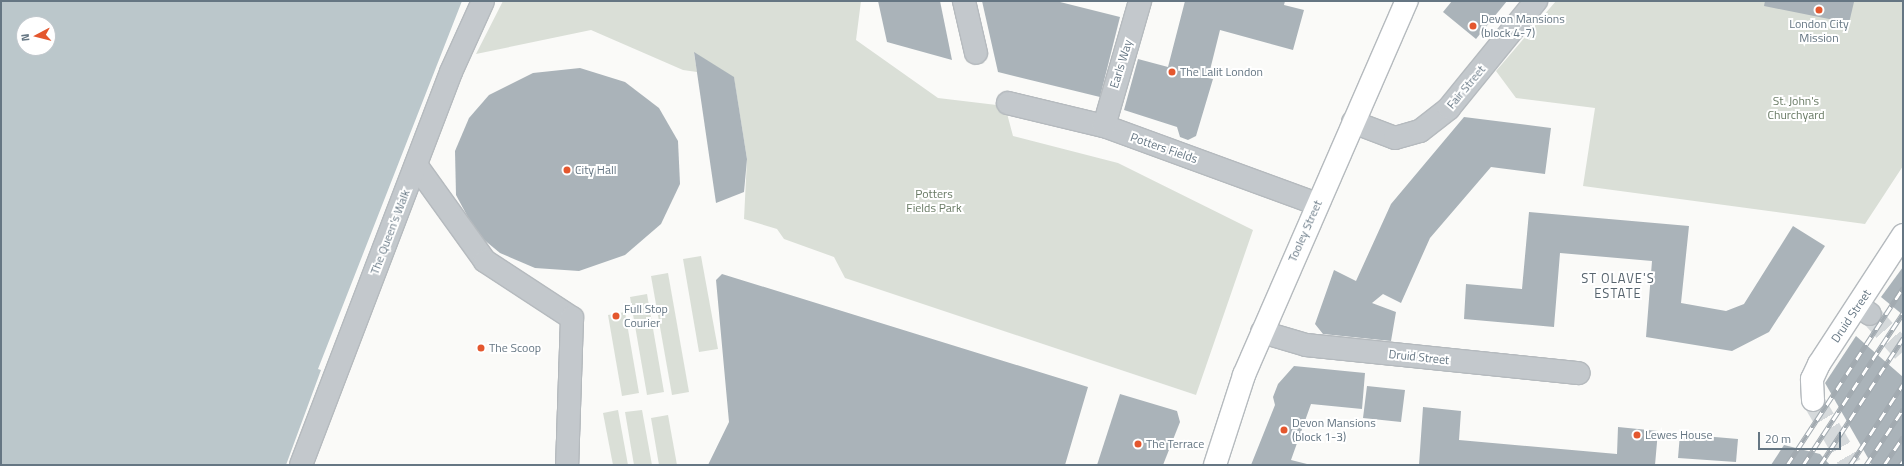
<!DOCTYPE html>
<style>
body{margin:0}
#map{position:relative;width:1904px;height:466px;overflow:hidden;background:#fafaf8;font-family:"Titillium Web",sans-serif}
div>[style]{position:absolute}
.green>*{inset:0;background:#dadfd7}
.water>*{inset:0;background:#bbc7cb}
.building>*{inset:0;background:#aab3b9}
.minor-tunnel>*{height:22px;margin-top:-11px;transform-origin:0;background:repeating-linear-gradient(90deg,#d5d9db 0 22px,transparent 0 33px)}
.major-tunnel>*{height:22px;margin-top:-11px;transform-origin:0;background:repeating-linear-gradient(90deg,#d5d9db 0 22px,transparent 0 33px)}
.roads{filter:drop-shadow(1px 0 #b5babe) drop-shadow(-1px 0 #b5babe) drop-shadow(0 1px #b5babe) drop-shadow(0 -1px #b5babe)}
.minor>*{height:22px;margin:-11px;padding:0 11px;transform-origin:11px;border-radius:11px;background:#c3c8cc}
.major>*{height:22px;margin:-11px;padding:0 11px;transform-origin:11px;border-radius:11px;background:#fff}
.rail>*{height:4.5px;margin-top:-2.25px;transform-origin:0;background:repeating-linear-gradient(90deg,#fff 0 9px,#a2aab0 0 18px);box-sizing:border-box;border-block:1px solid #a2aab0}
.dots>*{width:11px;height:11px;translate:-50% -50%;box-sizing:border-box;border:2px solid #fff;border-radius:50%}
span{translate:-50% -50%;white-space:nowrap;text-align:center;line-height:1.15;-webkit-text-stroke:4px #fff;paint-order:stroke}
.poi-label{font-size:12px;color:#657683}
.left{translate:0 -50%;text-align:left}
.street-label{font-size:12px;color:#657683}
.park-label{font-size:12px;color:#687a64}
.neighbourhood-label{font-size:13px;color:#57646e;letter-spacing:1px}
.frame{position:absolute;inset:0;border:2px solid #657683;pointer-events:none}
.north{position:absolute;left:16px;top:16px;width:40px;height:40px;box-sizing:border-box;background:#fff;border:1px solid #c1c8cd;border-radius:50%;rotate:263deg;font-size:11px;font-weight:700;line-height:16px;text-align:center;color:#657683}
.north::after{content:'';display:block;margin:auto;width:14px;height:18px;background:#e4572e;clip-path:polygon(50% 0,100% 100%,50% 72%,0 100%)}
.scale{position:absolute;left:1758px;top:432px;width:83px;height:18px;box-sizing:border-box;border:2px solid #657683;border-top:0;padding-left:5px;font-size:12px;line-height:14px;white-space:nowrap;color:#657683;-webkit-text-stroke:3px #fff;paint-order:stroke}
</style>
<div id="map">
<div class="green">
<i style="clip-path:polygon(503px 1px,861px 1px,856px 40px,938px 98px,1005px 106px,1013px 136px,1118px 163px,1253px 230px,1196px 395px,845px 278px,834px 257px,784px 239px,777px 229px,744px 219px,747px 159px,734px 78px,694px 53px,697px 72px,683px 70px,591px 30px,476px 54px)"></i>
<i style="clip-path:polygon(1556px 1px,1903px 1px,1903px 166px,1865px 224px,1583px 186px,1595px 108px,1516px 98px,1496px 71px)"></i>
<i style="clip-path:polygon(701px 256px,718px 349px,699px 352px,683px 259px)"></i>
<i style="clip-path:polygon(668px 273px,689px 392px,672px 395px,651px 276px)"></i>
<i style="clip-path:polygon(647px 294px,664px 392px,647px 395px,630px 297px)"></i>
<i style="clip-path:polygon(625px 312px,639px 393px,622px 396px,608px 315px)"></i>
<i style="clip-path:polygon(618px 410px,628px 465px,613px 465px,603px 413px)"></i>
<i style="clip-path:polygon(642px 410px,652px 465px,634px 465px,625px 412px)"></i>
<i style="clip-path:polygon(668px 415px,677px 465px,659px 465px,651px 418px)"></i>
</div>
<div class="water">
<i style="clip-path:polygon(evenodd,1px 1px,462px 1px,318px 369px,321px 370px,286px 465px,1px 465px,1px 1px,24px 24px,48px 24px,48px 48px,24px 48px,24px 24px)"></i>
</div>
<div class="building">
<i style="clip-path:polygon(878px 1px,940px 1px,952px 60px,887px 42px)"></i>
<i style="clip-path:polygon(982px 1px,1056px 1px,1120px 17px,1100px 97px,998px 72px)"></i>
<i style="clip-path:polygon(1185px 1px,1285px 1px,1284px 5px,1304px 10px,1293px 50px,1220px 30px,1208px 78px,1213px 79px,1196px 136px,1188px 140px,1180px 137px,1177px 127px,1124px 110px,1138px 59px,1168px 67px)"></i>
<i style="clip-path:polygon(1452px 1px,1507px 1px,1476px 39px,1443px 12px)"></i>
<i style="clip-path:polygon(1765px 1px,1849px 1px,1854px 2px,1849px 23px,1764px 6px)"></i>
<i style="clip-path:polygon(694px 52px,734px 77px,747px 159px,744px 192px,716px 203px)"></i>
<i style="clip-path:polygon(580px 68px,625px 82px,659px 108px,678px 141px,680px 184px,661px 224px,625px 255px,579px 271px,535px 268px,500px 253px,477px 234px,456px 195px,455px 151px,469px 118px,489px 95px,533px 73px)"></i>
<i style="clip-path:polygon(1464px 117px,1551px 128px,1545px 174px,1491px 167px,1430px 238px,1401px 303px,1383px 294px,1372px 303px,1396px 312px,1391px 341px,1323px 334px,1315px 324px,1334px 270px,1356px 281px,1391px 204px)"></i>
<i style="clip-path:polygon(1529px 212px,1689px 226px,1681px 303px,1726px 311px,1744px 304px,1793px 226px,1825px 246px,1769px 332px,1732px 351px,1646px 337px,1652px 261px,1560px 253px,1554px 327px,1464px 319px,1466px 284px,1522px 289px)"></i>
<i style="clip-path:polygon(1903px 267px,1903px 315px,1881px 297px)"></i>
<i style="clip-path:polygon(722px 274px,1088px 387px,1065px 465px,708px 465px,729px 422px,716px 280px)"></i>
<i style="clip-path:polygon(1856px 336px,1903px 377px,1903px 465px,1872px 465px,1825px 383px)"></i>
<i style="clip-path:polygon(1294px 366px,1365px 373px,1362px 409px,1311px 404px,1291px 460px,1311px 465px,1251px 465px,1275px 405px,1273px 397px,1278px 384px)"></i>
<i style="clip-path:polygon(1367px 386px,1405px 390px,1401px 422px,1363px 418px)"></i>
<i style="clip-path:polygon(1120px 394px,1177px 411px,1180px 422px,1163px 465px,1097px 465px)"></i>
<i style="clip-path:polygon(1423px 407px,1461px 411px,1459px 440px,1617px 454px,1618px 427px,1658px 431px,1655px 465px,1419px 465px)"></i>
<i style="clip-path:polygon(1680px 434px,1738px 439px,1736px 462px,1678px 458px)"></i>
<i style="clip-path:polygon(1784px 445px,1820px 454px,1830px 465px,1771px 465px)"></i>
</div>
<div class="minor-tunnel">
<i style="left:1870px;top:314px;width:50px;rotate:48.3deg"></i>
</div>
<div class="major-tunnel">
<i style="left:1813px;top:400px;width:75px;rotate:59.7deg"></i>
</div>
<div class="roads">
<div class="minor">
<i style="left:964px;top:1px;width:53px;rotate:77deg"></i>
<i style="left:1008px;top:103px;width:99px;rotate:13.5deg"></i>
<i style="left:1104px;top:126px;width:227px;rotate:20.1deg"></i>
<i style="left:1353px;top:122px;width:45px;rotate:20.9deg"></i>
<i style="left:1395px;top:138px;width:26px;rotate:-16deg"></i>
<i style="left:1420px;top:131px;width:37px;rotate:-38deg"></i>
<i style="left:1449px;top:108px;width:138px;rotate:-50.9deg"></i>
<i style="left:1104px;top:126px;width:130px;rotate:-73.9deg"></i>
<i style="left:416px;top:165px;width:118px;rotate:54.3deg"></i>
<i style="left:485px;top:261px;width:104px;rotate:33.2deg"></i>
<i style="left:572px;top:318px;width:147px;rotate:91.9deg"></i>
<i style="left:1858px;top:306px;width:14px;rotate:34deg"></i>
<i style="left:1262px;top:332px;width:46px;rotate:16.5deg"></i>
<i style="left:1306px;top:345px;width:274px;rotate:5.9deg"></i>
<i style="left:301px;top:465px;width:421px;rotate:-69.1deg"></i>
<i style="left:451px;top:72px;width:78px;rotate:-65.7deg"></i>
</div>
<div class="major">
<i style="left:1813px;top:400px;width:21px;rotate:-93deg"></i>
<i style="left:1812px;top:379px;width:17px;rotate:-65deg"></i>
<i style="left:1819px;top:364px;width:154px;rotate:-56.9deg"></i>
<i style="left:1215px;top:465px;width:95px;rotate:-72.1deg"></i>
<i style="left:1244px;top:375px;width:408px;rotate:-66.5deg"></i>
</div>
</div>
<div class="rail">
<i style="left:1787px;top:465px;width:212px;rotate:-56.8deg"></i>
<i style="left:1803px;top:465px;width:182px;rotate:-56.7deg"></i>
<i style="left:1820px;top:465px;width:152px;rotate:-56.8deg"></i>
<i style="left:1850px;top:465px;width:97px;rotate:-56.8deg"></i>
<i style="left:1866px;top:465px;width:67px;rotate:-56.5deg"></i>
<i style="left:1884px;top:465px;width:34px;rotate:-56deg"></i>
<i style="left:1900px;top:465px;width:5px;rotate:-53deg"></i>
</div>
<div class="dots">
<i style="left:1819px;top:10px;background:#e4572e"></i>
<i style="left:1473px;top:26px;background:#e4572e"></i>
<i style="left:1172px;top:72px;background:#e4572e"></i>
<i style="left:567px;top:170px;background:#e4572e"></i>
<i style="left:616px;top:316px;background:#e4572e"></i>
<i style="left:481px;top:348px;background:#e4572e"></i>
<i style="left:1284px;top:430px;background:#e4572e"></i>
<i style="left:1637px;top:435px;background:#e4572e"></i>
<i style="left:1138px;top:444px;background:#e4572e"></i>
</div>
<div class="poi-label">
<span class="left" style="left:1481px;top:26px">Devon Mansions<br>(block 4-7)</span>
<span style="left:1819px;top:31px">London City<br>Mission</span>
<span class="left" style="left:1180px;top:72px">The Lalit London</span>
<span class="left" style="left:575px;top:170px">City Hall</span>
<span class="left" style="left:624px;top:316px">Full Stop<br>Courier</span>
<span class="left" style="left:489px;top:348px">The Scoop</span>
<span class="left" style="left:1292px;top:430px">Devon Mansions<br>(block 1-3)</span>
<span class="left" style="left:1645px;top:435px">Lewes House</span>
<span class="left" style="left:1146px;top:444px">The Terrace</span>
</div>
<div class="street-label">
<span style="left:1121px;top:64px;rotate:-73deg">Earls Way</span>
<span style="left:1466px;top:87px;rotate:-50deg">Fair Street</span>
<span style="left:1164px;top:148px;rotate:19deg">Potters Fields</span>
<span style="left:1305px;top:231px;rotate:-66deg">Tooley Street</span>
<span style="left:390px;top:232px;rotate:-69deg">The Queen's Walk</span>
<span style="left:1851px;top:316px;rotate:-56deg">Druid Street</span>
<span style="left:1419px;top:357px;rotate:6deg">Druid Street</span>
</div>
<div class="park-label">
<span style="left:1796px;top:108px">St. John's<br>Churchyard</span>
<span style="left:934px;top:201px">Potters<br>Fields Park</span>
</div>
<div class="neighbourhood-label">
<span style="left:1618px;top:286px">ST OLAVE'S<br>ESTATE</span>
</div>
<div class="frame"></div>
<div class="north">N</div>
<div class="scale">20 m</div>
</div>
